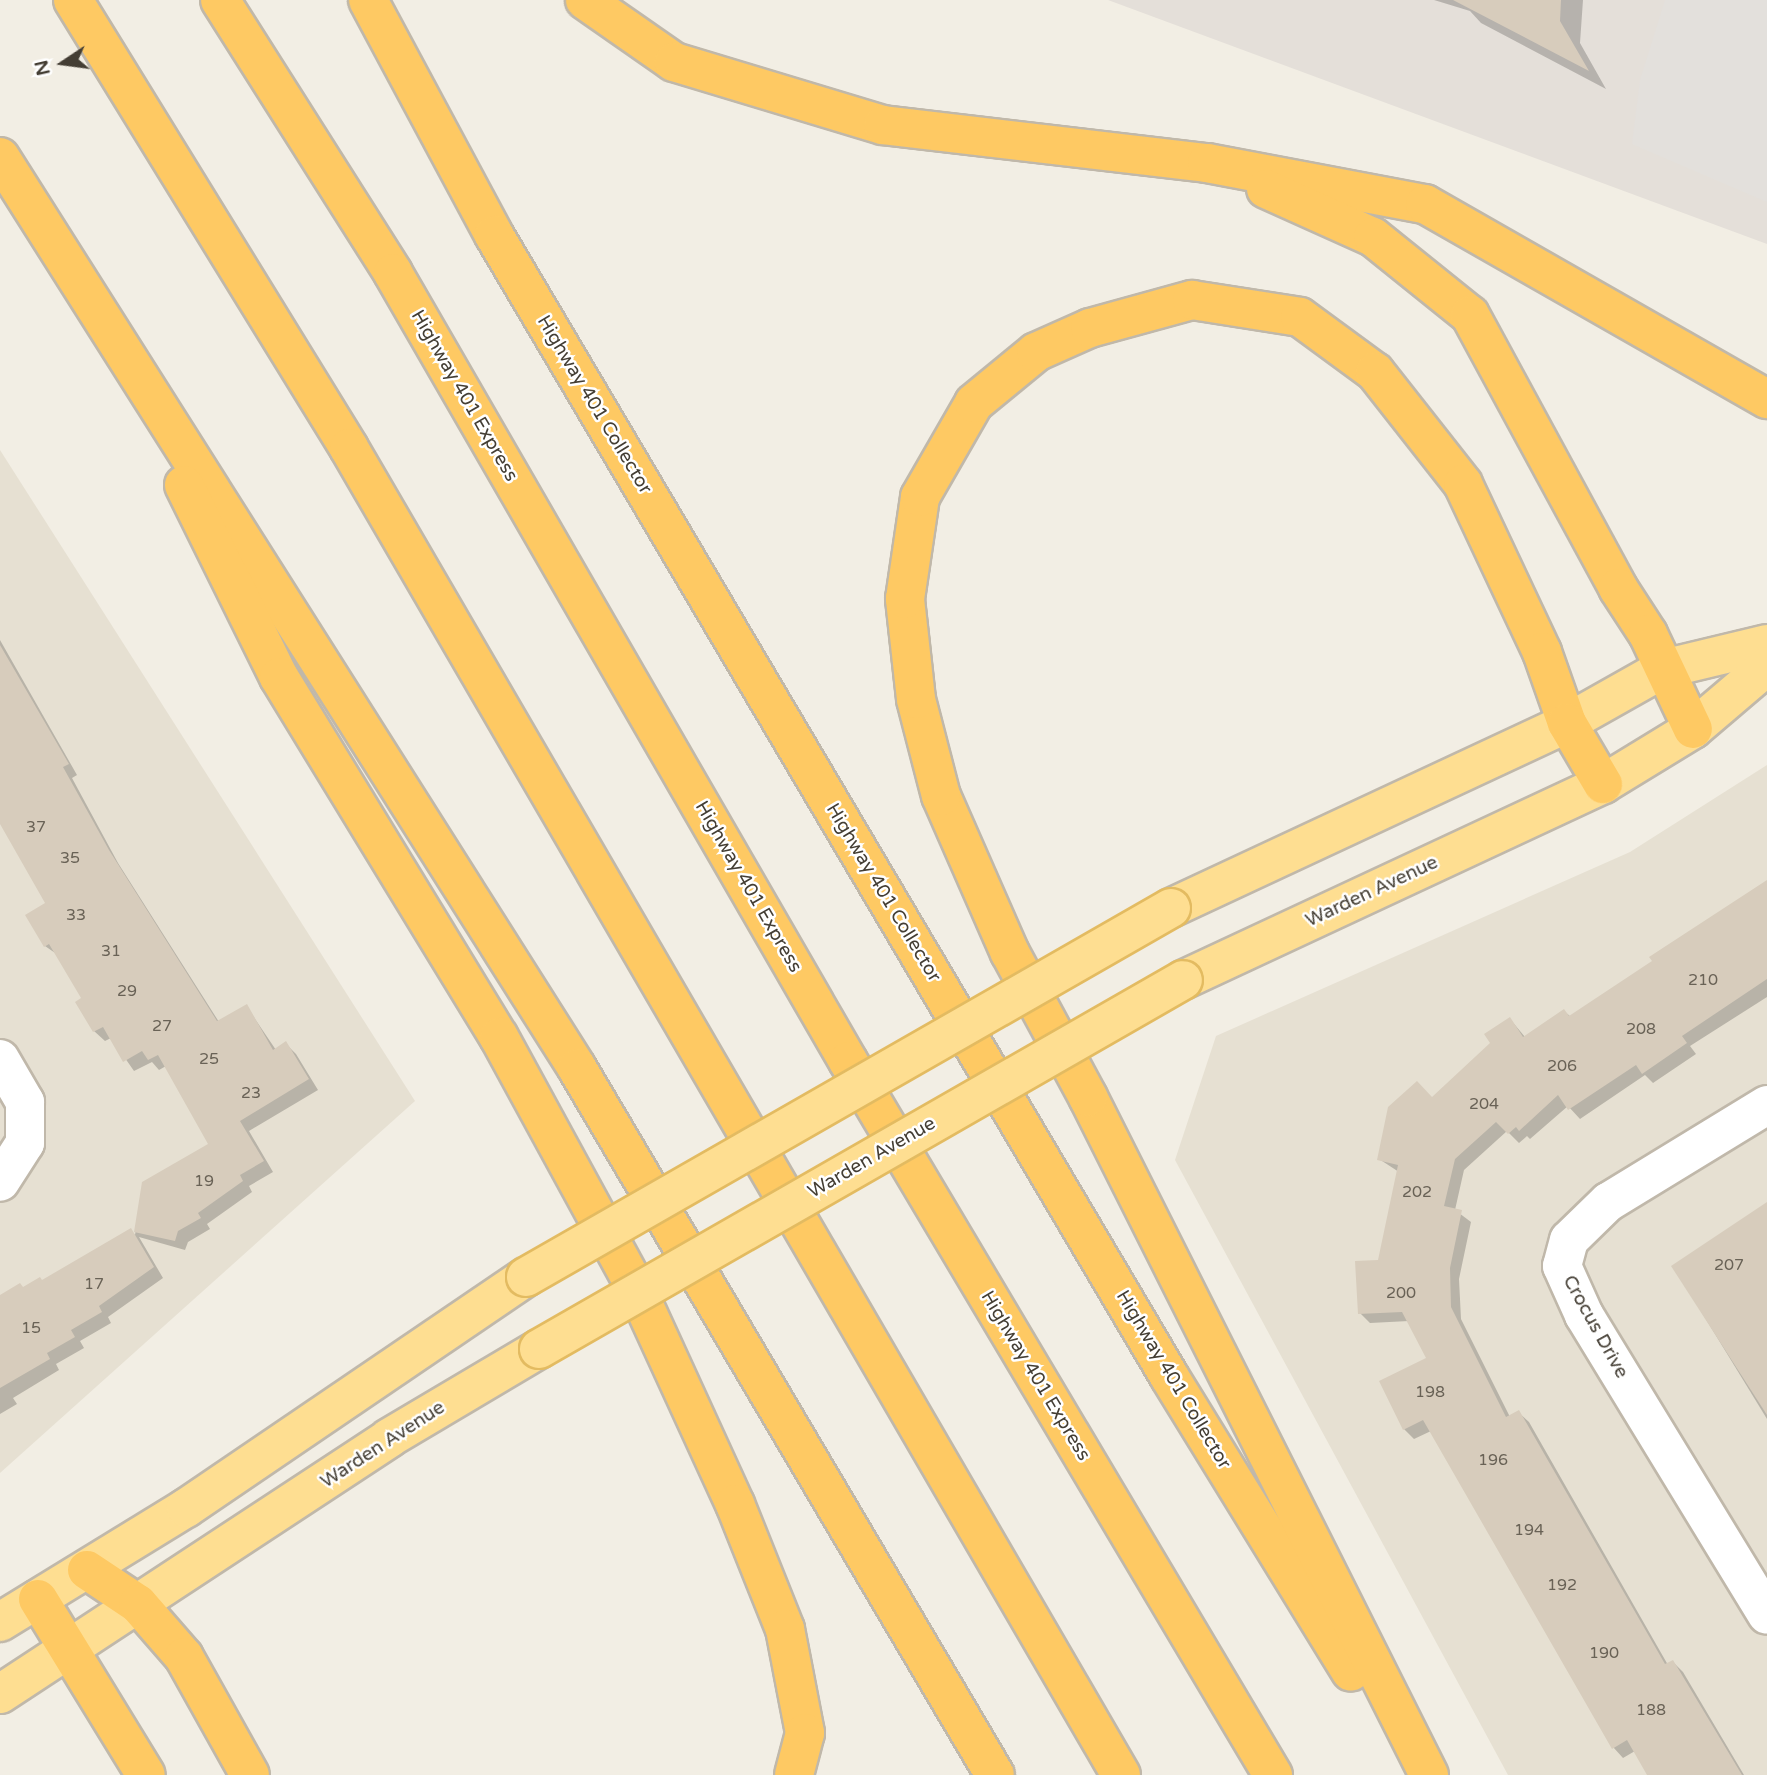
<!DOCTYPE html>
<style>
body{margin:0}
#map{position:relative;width:1767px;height:1775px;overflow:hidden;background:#f2eee4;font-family:"Varela Round",sans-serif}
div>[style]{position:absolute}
.residential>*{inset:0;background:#e6e0d2}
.industrial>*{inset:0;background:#e4dfd9}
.parking>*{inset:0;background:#e3e0dc}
.shadow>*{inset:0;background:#0003}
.building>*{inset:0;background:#d7ccbc}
.roads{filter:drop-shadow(2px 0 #c0b8aa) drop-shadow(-2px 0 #c0b8aa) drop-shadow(0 2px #c0b8aa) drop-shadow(0 -2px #c0b8aa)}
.minor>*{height:38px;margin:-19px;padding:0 19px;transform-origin:19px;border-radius:19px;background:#fff}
.major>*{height:38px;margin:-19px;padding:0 19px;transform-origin:19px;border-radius:19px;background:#fede91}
.highway>*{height:38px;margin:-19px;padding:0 19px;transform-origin:19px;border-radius:19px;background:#fec963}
.bridges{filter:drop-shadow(2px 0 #e3bb61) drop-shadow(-2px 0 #e3bb61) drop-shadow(0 2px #e3bb61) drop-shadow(0 -2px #e3bb61)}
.major-bridge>*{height:38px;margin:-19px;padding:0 19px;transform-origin:19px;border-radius:19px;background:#fede91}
span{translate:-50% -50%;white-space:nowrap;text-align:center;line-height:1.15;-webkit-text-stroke:5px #fff;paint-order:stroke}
.number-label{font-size:16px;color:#696256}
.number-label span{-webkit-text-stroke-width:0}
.street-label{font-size:19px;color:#443e34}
.north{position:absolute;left:28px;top:28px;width:70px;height:70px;-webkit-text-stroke:5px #fff;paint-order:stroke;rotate:257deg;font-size:19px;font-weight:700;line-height:28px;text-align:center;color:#443e34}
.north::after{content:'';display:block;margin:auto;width:24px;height:32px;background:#443e34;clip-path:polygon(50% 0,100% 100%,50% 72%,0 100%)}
</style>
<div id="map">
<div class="residential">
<i style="clip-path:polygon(0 450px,415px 1101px,0 1473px)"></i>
<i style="clip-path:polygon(1767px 765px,1767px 1775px,1508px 1775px,1175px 1160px,1216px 1036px,1630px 852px)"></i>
</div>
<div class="industrial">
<i style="clip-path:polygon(1108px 0,1767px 0,1767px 244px)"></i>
</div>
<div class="parking">
<i style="clip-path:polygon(1665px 0,1767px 0,1767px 202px,1632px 144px,1640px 80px)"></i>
</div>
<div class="shadow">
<i style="clip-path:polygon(1434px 0,1583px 0,1580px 43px,1606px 89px,1481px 23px,1470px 11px)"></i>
<i style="clip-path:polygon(0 640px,77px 775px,72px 778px,118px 863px,219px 1022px,247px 1007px,276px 1050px,286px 1044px,296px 1054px,318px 1090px,249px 1131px,273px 1172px,249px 1186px,252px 1192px,207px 1224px,210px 1229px,188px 1242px,185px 1250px,139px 1237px,163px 1278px,108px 1317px,111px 1323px,80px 1341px,84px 1348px,56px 1364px,59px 1370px,13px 1398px,17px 1404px,0 1414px,0 1297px,42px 1282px,131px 1231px,135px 1235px,144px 1183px,210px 1144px,166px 1066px,159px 1070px,152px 1062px,134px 1071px,111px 1038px,105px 1041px,94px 1031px,83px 998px,58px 955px,45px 946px,47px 904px,0 820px)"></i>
<i style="clip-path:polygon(1767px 884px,1767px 997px,1690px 1046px,1696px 1054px,1653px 1083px,1645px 1075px,1580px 1119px,1568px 1106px,1530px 1139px,1527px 1136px,1519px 1143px,1507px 1131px,1464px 1170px,1455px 1210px,1471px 1222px,1459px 1279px,1461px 1319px,1510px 1417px,1518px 1412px,1529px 1422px,1668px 1665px,1673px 1662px,1683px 1672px,1744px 1775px,1650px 1775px,1635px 1751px,1623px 1758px,1613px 1747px,1431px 1431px,1414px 1439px,1404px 1429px,1428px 1359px,1409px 1321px,1370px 1323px,1360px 1313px,1380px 1262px,1399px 1172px,1379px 1159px,1432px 1099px,1492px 1043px,1510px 1019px,1525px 1037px,1564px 1011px,1571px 1017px)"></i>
<i style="clip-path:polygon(1767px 1206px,1767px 1419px,1674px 1267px)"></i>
</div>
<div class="building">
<i style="clip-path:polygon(1453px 0,1561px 0,1560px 21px,1589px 71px)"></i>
<i style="clip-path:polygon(0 645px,69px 764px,63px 767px,109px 850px,217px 1021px,247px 1004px,273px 1050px,286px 1041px,309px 1079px,240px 1121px,264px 1161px,240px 1175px,243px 1181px,198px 1213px,201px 1218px,178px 1231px,175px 1241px,134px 1232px,142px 1182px,208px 1144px,158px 1055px,148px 1060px,142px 1051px,123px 1062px,103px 1027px,93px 1032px,75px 1002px,81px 998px,49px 944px,44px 947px,25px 915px,45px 903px,0 824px)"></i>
<i style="clip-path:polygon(1767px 880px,1767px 979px,1682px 1036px,1687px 1043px,1642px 1074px,1636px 1065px,1568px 1110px,1558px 1095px,1519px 1131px,1516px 1127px,1508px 1134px,1496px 1122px,1455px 1159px,1444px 1206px,1462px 1210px,1450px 1268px,1451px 1307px,1506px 1417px,1519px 1410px,1665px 1664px,1673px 1660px,1742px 1775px,1647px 1775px,1627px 1740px,1612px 1749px,1423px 1420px,1403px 1430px,1379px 1381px,1426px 1358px,1402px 1312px,1358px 1314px,1355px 1261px,1378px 1260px,1398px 1165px,1377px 1160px,1388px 1107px,1417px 1081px,1432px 1097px,1490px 1043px,1484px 1034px,1510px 1017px,1523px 1037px,1564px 1009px,1569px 1016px,1652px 961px,1649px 957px)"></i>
<i style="clip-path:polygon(1767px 1202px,1767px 1415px,1671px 1266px)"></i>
<i style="clip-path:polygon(131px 1228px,154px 1267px,99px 1306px,102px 1312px,71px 1330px,75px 1337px,47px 1353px,50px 1359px,0 1388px,0 1295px,20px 1283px,23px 1287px,40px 1277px,42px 1280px)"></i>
</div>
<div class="roads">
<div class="minor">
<i style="left:0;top:1059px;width:50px;rotate:59.8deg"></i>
<i style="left:25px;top:1102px;width:41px;rotate:90deg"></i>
<i style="left:25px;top:1143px;width:46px;rotate:122.7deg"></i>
<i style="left:1767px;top:1105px;width:186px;rotate:148.6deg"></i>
<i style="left:1608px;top:1202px;width:54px;rotate:135.7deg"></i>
<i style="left:1569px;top:1240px;width:27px;rotate:105deg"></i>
<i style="left:1562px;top:1266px;width:54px;rotate:65.8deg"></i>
<i style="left:1584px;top:1315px;width:351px;rotate:58.6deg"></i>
</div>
<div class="major">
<i style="left:1171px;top:908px;width:437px;rotate:-25deg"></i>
<i style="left:1567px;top:723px;width:110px;rotate:-29.4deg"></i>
<i style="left:1663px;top:669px;width:107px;rotate:-13.5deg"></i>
<i style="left:1183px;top:980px;width:463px;rotate:-25deg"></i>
<i style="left:1603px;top:784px;width:105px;rotate:-31.4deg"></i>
<i style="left:1693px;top:729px;width:97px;rotate:-40.4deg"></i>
<i style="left:0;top:1622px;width:218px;rotate:-31.5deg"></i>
<i style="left:186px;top:1508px;width:411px;rotate:-34.2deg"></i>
<i style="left:0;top:1694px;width:466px;rotate:-33.3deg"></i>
<i style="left:389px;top:1438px;width:174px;rotate:-30.7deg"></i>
</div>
<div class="highway">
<i style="left:73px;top:0;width:526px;rotate:58.36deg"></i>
<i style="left:349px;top:448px;width:1535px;rotate:59.81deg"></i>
<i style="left:220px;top:0;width:323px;rotate:57.6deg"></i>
<i style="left:393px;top:273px;width:910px;rotate:60deg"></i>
<i style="left:848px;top:1061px;width:831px;rotate:59.24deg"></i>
<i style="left:368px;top:0;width:267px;rotate:61.8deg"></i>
<i style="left:494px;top:235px;width:1326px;rotate:59.39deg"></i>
<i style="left:1169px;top:1376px;width:347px;rotate:58.4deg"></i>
<i style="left:585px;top:0;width:108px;rotate:34.9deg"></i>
<i style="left:674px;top:62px;width:218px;rotate:16.8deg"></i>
<i style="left:883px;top:125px;width:326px;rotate:6.7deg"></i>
<i style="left:1207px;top:163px;width:222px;rotate:10.7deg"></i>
<i style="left:1425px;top:204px;width:394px;rotate:29.7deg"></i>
<i style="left:0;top:157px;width:1078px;rotate:57.65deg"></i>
<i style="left:577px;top:1068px;width:821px;rotate:59.41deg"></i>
<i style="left:1266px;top:189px;width:117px;rotate:24.2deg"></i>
<i style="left:1373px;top:237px;width:124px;rotate:38.8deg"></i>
<i style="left:1470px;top:315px;width:311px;rotate:61.5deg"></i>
<i style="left:1618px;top:588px;width:55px;rotate:56.9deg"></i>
<i style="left:1648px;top:634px;width:105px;rotate:64.7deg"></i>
<i style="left:184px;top:485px;width:214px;rotate:63.7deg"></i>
<i style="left:279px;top:677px;width:422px;rotate:58.6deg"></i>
<i style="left:499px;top:1037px;width:286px;rotate:61.4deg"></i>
<i style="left:636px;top:1288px;width:238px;rotate:65.4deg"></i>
<i style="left:735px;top:1504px;width:135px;rotate:68.2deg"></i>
<i style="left:785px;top:1629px;width:106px;rotate:79.1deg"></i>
<i style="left:805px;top:1733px;width:43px;rotate:104.7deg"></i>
<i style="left:87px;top:1570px;width:61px;rotate:33.7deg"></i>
<i style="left:138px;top:1604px;width:70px;rotate:49deg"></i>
<i style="left:184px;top:1657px;width:135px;rotate:60.8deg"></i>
<i style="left:38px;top:1599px;width:206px;rotate:58.5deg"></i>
<i style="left:1429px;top:1775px;width:759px;rotate:-116.7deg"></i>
<i style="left:1088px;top:1097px;width:164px;rotate:-118.4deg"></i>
<i style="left:1010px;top:953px;width:171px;rotate:-113.7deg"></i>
<i style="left:941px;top:796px;width:100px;rotate:-104.5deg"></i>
<i style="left:916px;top:699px;width:101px;rotate:-96.3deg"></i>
<i style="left:905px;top:599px;width:103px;rotate:-81.6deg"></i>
<i style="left:920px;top:497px;width:108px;rotate:-60.1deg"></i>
<i style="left:974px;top:403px;width:80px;rotate:-39.4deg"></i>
<i style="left:1036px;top:352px;width:59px;rotate:-24deg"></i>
<i style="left:1090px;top:328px;width:106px;rotate:-15.4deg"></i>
<i style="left:1192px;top:300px;width:109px;rotate:8.9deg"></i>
<i style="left:1300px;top:317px;width:93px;rotate:36.3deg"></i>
<i style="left:1375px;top:372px;width:142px;rotate:51.8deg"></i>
<i style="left:1463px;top:484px;width:186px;rotate:64.8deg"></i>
<i style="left:1542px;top:652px;width:75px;rotate:70.6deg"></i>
<i style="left:1567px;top:723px;width:71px;rotate:59.5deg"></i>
</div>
</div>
<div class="bridges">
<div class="major-bridge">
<i style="left:526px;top:1277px;width:743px;rotate:-29.77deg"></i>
<i style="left:539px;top:1349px;width:742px;rotate:-29.81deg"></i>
</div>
</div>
<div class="number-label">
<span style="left:36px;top:827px">37</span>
<span style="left:70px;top:858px">35</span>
<span style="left:76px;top:915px">33</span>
<span style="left:111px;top:951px">31</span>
<span style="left:1703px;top:980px">210</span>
<span style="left:127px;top:991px">29</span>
<span style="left:162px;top:1026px">27</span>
<span style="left:1641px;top:1029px">208</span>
<span style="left:209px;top:1059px">25</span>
<span style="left:1562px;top:1066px">206</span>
<span style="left:251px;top:1093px">23</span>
<span style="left:1484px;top:1104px">204</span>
<span style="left:204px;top:1181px">19</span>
<span style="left:1417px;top:1192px">202</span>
<span style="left:1729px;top:1265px">207</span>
<span style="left:94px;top:1284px">17</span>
<span style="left:1401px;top:1293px">200</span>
<span style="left:31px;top:1328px">15</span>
<span style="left:1430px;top:1392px">198</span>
<span style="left:1493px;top:1460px">196</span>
<span style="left:1529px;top:1530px">194</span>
<span style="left:1562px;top:1585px">192</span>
<span style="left:1604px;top:1653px">190</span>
<span style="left:1651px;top:1710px">188</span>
</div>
<div class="street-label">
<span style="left:464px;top:396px;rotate:60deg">Highway 401 Express</span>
<span style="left:594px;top:405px;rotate:59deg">Highway 401 Collector</span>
<span style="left:748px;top:887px;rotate:60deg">Highway 401 Express</span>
<span style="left:1372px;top:892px;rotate:-25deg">Warden Avenue</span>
<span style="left:883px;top:893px;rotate:59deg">Highway 401 Collector</span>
<span style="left:872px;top:1158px;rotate:-30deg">Warden Avenue</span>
<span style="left:1595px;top:1327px;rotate:61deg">Crocus Drive</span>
<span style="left:1035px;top:1376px;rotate:59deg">Highway 401 Express</span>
<span style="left:1173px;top:1380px;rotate:59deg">Highway 401 Collector</span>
<span style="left:383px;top:1445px;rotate:-33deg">Warden Avenue</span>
</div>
<div class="north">N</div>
</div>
